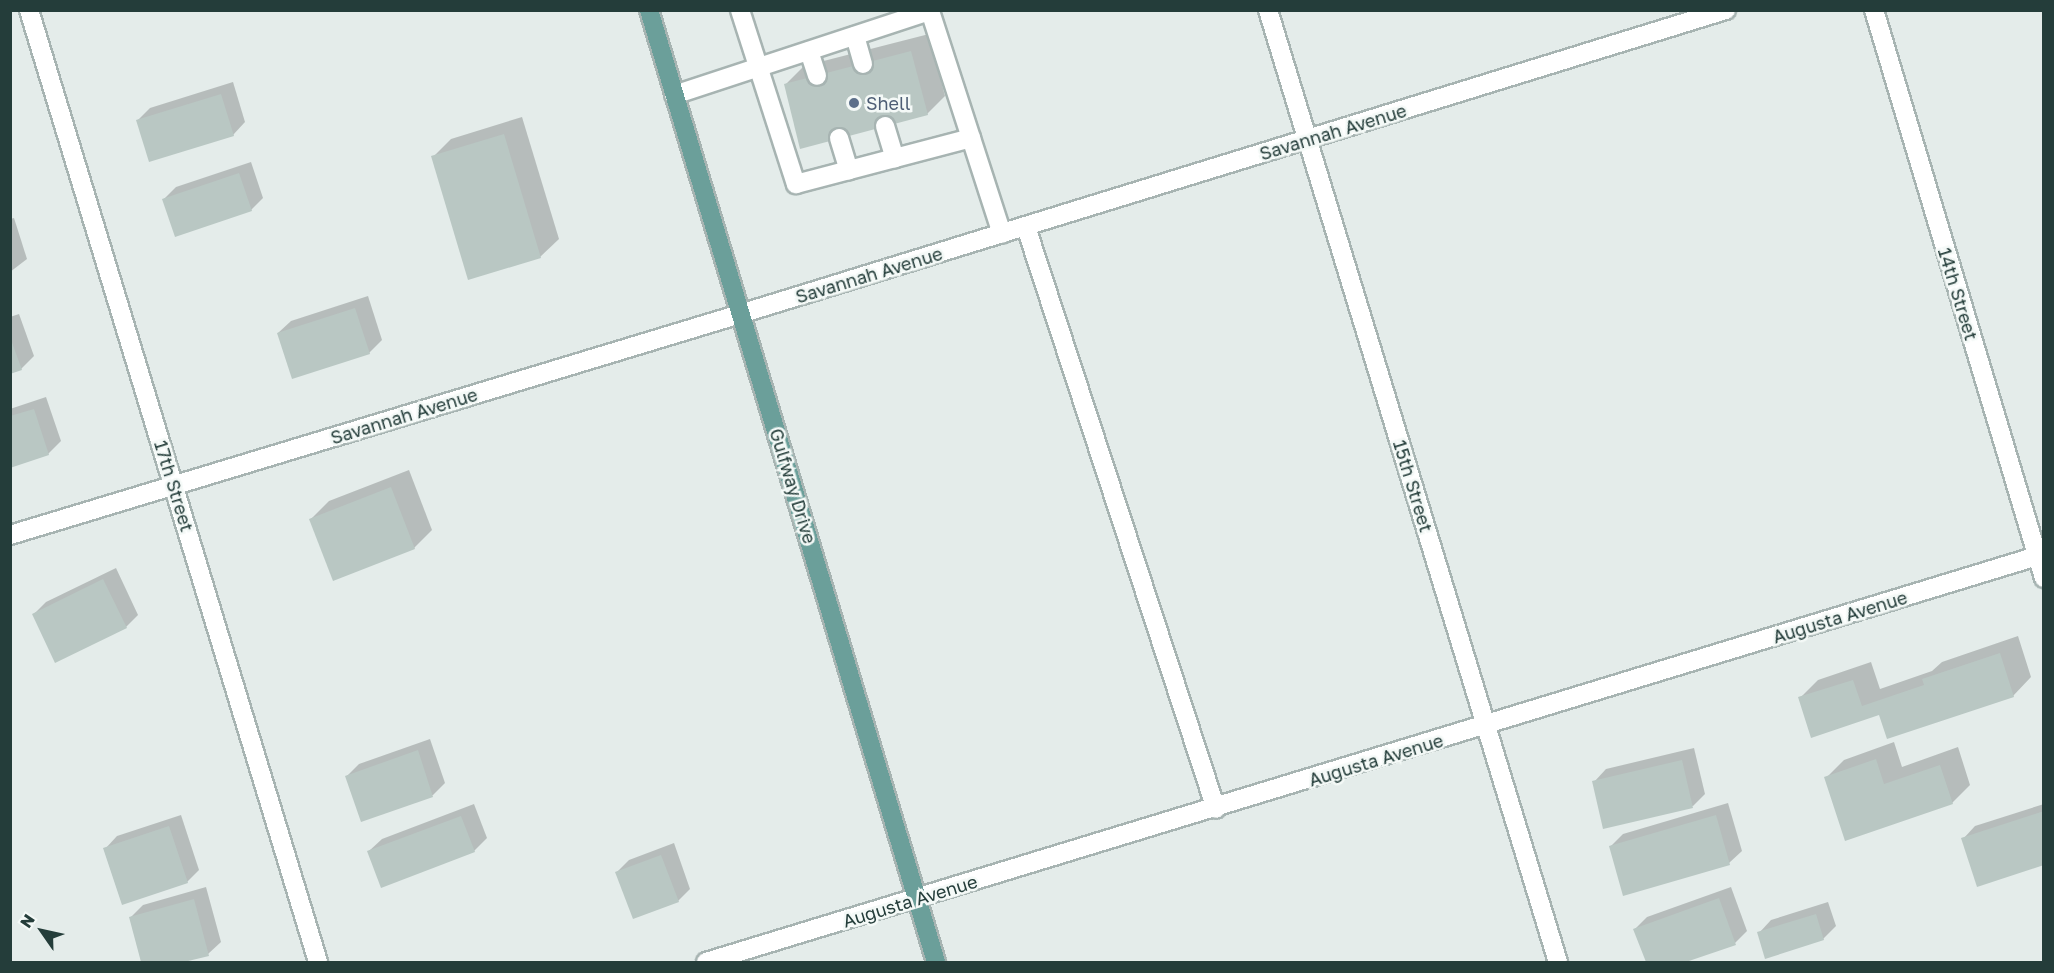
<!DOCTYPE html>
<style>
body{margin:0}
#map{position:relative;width:2054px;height:973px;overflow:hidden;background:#e4ecea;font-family:"Golos Text",sans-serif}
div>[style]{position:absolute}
.shadow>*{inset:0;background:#0003}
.building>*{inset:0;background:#b9c7c3}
.roads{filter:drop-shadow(2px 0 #a7b4b2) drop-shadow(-2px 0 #a7b4b2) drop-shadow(0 2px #a7b4b2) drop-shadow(0 -2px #a7b4b2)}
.service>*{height:18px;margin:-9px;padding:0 9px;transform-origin:9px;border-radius:9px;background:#fff}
.minor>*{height:18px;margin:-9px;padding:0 9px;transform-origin:9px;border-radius:9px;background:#fff}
.tertiary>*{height:18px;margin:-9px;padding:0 9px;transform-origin:9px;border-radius:9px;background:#fff}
.secondary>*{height:18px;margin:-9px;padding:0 9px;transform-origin:9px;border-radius:9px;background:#fff}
.primary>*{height:18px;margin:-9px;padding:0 9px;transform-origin:9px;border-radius:9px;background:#6b9f9a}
.dots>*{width:16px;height:16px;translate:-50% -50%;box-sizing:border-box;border:3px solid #f4f9f7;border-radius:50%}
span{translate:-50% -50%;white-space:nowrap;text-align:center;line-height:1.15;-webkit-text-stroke:5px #f4f9f7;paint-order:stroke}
.service-label{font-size:18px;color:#4e5e75}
.left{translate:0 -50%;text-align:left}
.street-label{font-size:18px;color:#243d3a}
.frame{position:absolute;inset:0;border:12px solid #243d3a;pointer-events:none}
.north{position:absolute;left:12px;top:901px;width:60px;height:60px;-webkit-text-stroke:4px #f4f9f7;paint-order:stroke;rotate:304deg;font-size:16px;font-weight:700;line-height:24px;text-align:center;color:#243d3a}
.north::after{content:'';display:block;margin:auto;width:21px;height:27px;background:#243d3a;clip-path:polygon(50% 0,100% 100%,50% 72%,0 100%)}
</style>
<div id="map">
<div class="shadow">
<i style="clip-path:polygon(929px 34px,945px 96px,927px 114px,786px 84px,804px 66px)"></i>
<i style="clip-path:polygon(233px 82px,245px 122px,233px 135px,138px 120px,150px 108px)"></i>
<i style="clip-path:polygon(522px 117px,559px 239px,540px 257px,433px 157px,451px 139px)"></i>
<i style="clip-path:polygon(251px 162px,263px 198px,251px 210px,164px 199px,176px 187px)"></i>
<i style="clip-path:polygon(14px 218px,27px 259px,10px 272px,10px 219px)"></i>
<i style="clip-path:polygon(368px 296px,382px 340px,369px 353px,278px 333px,291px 321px)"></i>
<i style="clip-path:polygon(19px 314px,34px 356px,21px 369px,10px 372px,10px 317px)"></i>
<i style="clip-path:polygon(46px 397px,61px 441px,48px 454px,10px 466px,10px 409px)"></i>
<i style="clip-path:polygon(409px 470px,432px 530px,414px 548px,311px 519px,329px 501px)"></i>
<i style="clip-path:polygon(116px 568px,138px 615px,126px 627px,34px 614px,46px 602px)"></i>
<i style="clip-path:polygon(2018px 636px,2031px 677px,2013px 696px,1880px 713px,1800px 698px,1818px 680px,1871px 662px,1880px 689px,1932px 671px,1942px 662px)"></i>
<i style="clip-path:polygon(430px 739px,445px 783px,433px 795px,362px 820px,347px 776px,359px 764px)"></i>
<i style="clip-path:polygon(1894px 742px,1902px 767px,1958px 747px,1970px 785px,1952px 803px,1826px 778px,1844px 760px)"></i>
<i style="clip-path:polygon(1694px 748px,1705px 794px,1693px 806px,1594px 782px,1606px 769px)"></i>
<i style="clip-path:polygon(1728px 803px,1742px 851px,1729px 863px,1611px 846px,1623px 834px)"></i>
<i style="clip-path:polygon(474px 804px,487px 838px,474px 851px,369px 851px,382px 839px)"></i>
<i style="clip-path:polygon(2044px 804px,2044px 863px,1963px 839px,1975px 826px)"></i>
<i style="clip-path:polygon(181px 815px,199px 870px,187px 882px,105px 849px,117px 836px)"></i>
<i style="clip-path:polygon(674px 843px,690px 889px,678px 901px,617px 872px,629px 860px)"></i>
<i style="clip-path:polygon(206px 887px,221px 942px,208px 954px,178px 962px,142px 962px,131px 917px,143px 905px)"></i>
<i style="clip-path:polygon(1731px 887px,1747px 931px,1735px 943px,1682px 962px,1647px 962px,1635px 929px,1647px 917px)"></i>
<i style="clip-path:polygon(1828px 902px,1836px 926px,1823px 939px,1759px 933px,1771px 920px)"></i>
</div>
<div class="building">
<i style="clip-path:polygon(911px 51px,928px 115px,800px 149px,784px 84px)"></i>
<i style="clip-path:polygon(221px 94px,234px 136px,149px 162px,136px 120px)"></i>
<i style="clip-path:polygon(504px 134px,541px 258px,468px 280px,431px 156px)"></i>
<i style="clip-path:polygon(239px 173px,252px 211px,175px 237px,162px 199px)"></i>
<i style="clip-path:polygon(355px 308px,370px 354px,292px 379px,277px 333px)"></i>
<i style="clip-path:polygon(10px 337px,22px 370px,10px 374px)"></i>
<i style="clip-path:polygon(34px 409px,49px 455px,10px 468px,10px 416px)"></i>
<i style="clip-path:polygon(391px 487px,415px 549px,333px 581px,309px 519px)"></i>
<i style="clip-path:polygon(103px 579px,127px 628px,55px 663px,32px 614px)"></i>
<i style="clip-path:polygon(2000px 653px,2014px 697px,1887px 739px,1879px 715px,1811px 738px,1798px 697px,1853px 680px,1862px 706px,1924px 685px,1922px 679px)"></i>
<i style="clip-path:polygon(418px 750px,433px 797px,361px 822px,345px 776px)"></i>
<i style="clip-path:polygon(1876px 759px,1884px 784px,1940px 765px,1953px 804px,1845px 841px,1824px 777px)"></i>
<i style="clip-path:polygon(1682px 760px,1693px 808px,1603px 829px,1592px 781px)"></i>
<i style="clip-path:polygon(2044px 811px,2044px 865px,1977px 887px,1961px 838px)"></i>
<i style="clip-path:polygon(1716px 815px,1730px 865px,1623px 896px,1609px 846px)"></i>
<i style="clip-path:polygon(461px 816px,475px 852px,381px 888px,367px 851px)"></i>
<i style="clip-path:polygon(169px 826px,188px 883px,122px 905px,103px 848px)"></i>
<i style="clip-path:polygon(661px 855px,679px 902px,633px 919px,615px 872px)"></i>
<i style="clip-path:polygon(1719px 898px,1736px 945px,1686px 962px,1646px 962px,1633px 929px)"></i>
<i style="clip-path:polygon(194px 899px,209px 956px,184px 962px,141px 962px,129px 917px)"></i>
<i style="clip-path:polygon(1816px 914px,1824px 940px,1765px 959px,1757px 932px)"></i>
</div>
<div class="roads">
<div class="service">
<i style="left:740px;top:10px;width:183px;rotate:72.2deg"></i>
<i style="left:796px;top:184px;width:181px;rotate:-14.7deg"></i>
<i style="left:855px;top:36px;width:29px;rotate:74deg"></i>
<i style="left:809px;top:51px;width:26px;rotate:72deg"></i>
<i style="left:674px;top:95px;width:269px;rotate:-18.2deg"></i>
<i style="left:930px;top:11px;width:234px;rotate:72.1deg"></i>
<i style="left:885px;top:126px;width:34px;rotate:73deg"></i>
<i style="left:839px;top:138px;width:34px;rotate:73deg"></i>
<i style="left:1026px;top:227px;width:612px;rotate:71.92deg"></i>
</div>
<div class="minor">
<i style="left:29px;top:10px;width:995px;rotate:73.11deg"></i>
<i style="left:1268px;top:10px;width:995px;rotate:73.06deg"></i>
<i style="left:1874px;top:10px;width:593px;rotate:73.34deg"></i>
<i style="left:706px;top:962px;width:1399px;rotate:-16.96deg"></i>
</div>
<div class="tertiary">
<i style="left:740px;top:314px;width:1032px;rotate:-17.14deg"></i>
</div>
<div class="secondary">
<i style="left:10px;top:535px;width:763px;rotate:-16.84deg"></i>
</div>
<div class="primary">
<i style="left:649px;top:10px;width:994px;rotate:73.22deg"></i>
</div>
</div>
<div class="dots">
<i style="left:854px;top:103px;background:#5c6f8a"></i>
</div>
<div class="service-label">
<span class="left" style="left:866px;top:103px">Shell</span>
</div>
<div class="street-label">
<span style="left:1333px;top:132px;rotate:-17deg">Savannah Avenue</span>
<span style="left:869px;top:275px;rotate:-17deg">Savannah Avenue</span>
<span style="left:1958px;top:294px;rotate:73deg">14th Street</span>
<span style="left:404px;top:416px;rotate:-17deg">Savannah Avenue</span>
<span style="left:174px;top:486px;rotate:73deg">17th Street</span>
<span style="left:793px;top:486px;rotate:73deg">Gulfway Drive</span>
<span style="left:1413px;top:486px;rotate:73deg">15th Street</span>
<span style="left:1840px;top:617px;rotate:-17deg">Augusta Avenue</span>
<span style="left:1376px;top:760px;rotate:-17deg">Augusta Avenue</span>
<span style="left:910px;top:901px;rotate:-17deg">Augusta Avenue</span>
</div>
<div class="frame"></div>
<div class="north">N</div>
</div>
